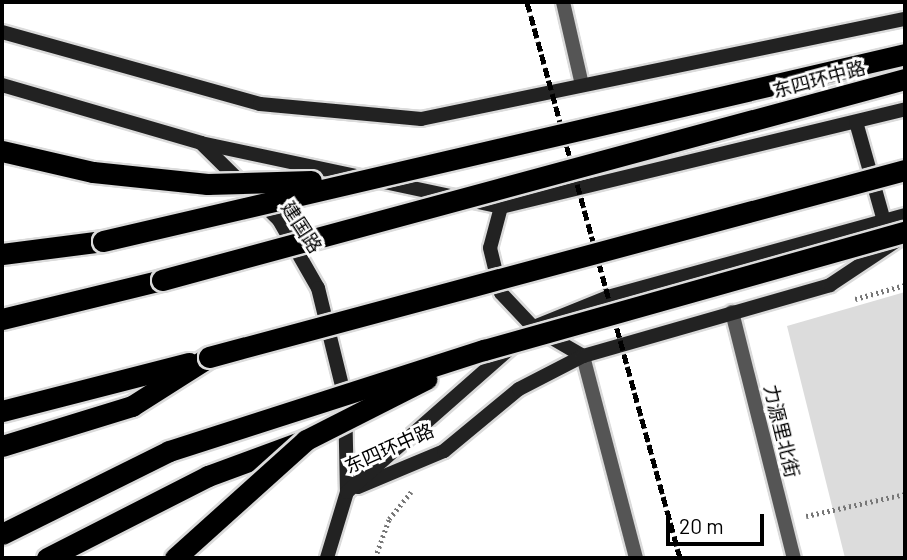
<!DOCTYPE html>
<meta charset="utf-8">
<style>
body{margin:0}
#map{position:relative;width:907px;height:560px;overflow:hidden;background:#fff;font-family:Barlow,"Noto Sans SC",sans-serif}
div>[style]{position:absolute}
.green>*{inset:0;background:#dcdcdc}
.path>*{height:4.5px;margin-top:-2.25px;transform-origin:0;background:repeating-linear-gradient(90deg,#777 0 2px,transparent 0 5.5px)}
.roads{filter:drop-shadow(2px 0 #dbdbdb) drop-shadow(-2px 0 #dbdbdb) drop-shadow(0 2px #dbdbdb) drop-shadow(0 -2px #dbdbdb)}
.street>*{height:14px;margin:-7px;padding:0 7px;transform-origin:7px;border-radius:7px;background:#555}
.secondary>*{height:14px;margin:-7px;padding:0 7px;transform-origin:7px;border-radius:7px;background:#222}
.highway>*{height:21px;margin:-10.5px;padding:0 10.5px;transform-origin:10.5px;border-radius:10.5px;background:#000}
.rail>*{height:5px;margin-top:-2.5px;transform-origin:0;background:repeating-linear-gradient(90deg,#000 0 10px,transparent 0 13.5px)}
.bridges{filter:drop-shadow(2px 0 #dbdbdb) drop-shadow(-2px 0 #dbdbdb) drop-shadow(0 2px #dbdbdb) drop-shadow(0 -2px #dbdbdb)}
.highway-bridge>*{height:21px;margin:-10.5px;padding:0 10.5px;transform-origin:10.5px;border-radius:10.5px;background:#000}
span{translate:-50% -50%;white-space:nowrap;text-align:center;line-height:1.15;-webkit-text-stroke:6px #fff;paint-order:stroke}
.street-label{font-size:19px;color:#000}
.frame{position:absolute;inset:0;border:4px solid #000;pointer-events:none}
.scale{position:absolute;left:666px;top:514px;width:98px;height:32px;box-sizing:border-box;border:4px solid #000;border-top:0;padding-left:9px;font-size:21px;line-height:24px;white-space:nowrap;color:#000;-webkit-text-stroke:5px #fff;paint-order:stroke}
</style>
<div id="map">
<div class="green">
<i style="clip-path:polygon(905px 292px,905px 558px,845px 558px,787px 326px)"></i>
</div>
<div class="path">
<i style="left:855px;top:299px;width:52px;rotate:-15.6deg"></i>
<i style="left:806px;top:516px;width:101px;rotate:-12.5deg"></i>
<i style="left:375px;top:558px;width:41px;rotate:-70.3deg"></i>
<i style="left:389px;top:519px;width:35px;rotate:-51deg"></i>
</div>
<div class="roads">
<div class="street">
<i style="left:563px;top:2px;width:85px;rotate:77.1deg"></i>
<i style="left:732px;top:312px;width:254px;rotate:75.9deg"></i>
<i style="left:583px;top:356px;width:209px;rotate:75.3deg"></i>
</div>
<div class="secondary">
<i style="left:2px;top:32px;width:268px;rotate:15.6deg"></i>
<i style="left:260px;top:104px;width:162px;rotate:5.3deg"></i>
<i style="left:421px;top:119px;width:494px;rotate:-11.7deg"></i>
<i style="left:2px;top:85px;width:207px;rotate:16.2deg"></i>
<i style="left:201px;top:143px;width:307px;rotate:12deg"></i>
<i style="left:501px;top:207px;width:416px;rotate:-13.6deg"></i>
<i style="left:856px;top:122px;width:103px;rotate:74.2deg"></i>
<i style="left:201px;top:143px;width:110px;rotate:44.6deg"></i>
<i style="left:279px;top:220px;width:78px;rotate:60.2deg"></i>
<i style="left:318px;top:288px;width:113px;rotate:76.2deg"></i>
<i style="left:345px;top:398px;width:94px;rotate:88.8deg"></i>
<i style="left:347px;top:492px;width:69px;rotate:106.9deg"></i>
<i style="left:501px;top:207px;width:42px;rotate:105deg"></i>
<i style="left:490px;top:248px;width:46px;rotate:76.3deg"></i>
<i style="left:501px;top:293px;width:47px;rotate:46.7deg"></i>
<i style="left:533px;top:327px;width:58px;rotate:30.1deg"></i>
<i style="left:534px;top:327px;width:80px;rotate:-22.1deg"></i>
<i style="left:608px;top:297px;width:308px;rotate:-15.4deg"></i>
<i style="left:358px;top:487px;width:93px;rotate:-22.7deg"></i>
<i style="left:444px;top:451px;width:97px;rotate:-39.6deg"></i>
<i style="left:519px;top:389px;width:72px;rotate:-27.3deg"></i>
<i style="left:583px;top:356px;width:257px;rotate:-16deg"></i>
<i style="left:830px;top:285px;width:83px;rotate:-33.7deg"></i>
<i style="left:347px;top:492px;width:222px;rotate:-41.4deg"></i>
</div>
<div class="highway">
<i style="left:2px;top:254px;width:102px;rotate:-7.3deg"></i>
<i style="left:2px;top:319px;width:165px;rotate:-13.7deg"></i>
<i style="left:2px;top:411px;width:193px;rotate:-14.4deg"></i>
<i style="left:2px;top:446px;width:136px;rotate:-17.1deg"></i>
<i style="left:132px;top:406px;width:91px;rotate:-32.5deg"></i>
<i style="left:47px;top:558px;width:181px;rotate:-27deg"></i>
<i style="left:208px;top:476px;width:104px;rotate:-20.2deg"></i>
</div>
</div>
<div class="rail">
<i style="left:527px;top:2px;width:577px;rotate:74.61deg"></i>
</div>
<div class="bridges">
<div class="highway-bridge">
<i style="left:2px;top:151px;width:93px;rotate:13deg"></i>
<i style="left:93px;top:172px;width:115px;rotate:6deg"></i>
<i style="left:207px;top:184px;width:104px;rotate:-1.7deg"></i>
<i style="left:103px;top:241px;width:824px;rotate:-13.12deg"></i>
<i style="left:162px;top:280px;width:770px;rotate:-15.14deg"></i>
<i style="left:209px;top:357px;width:721px;rotate:-15.04deg"></i>
<i style="left:2px;top:534px;width:186px;rotate:-26.4deg"></i>
<i style="left:169px;top:451px;width:331px;rotate:-17.8deg"></i>
<i style="left:484px;top:350px;width:437px;rotate:-15.7deg"></i>
<i style="left:175px;top:558px;width:176px;rotate:-42deg"></i>
<i style="left:306px;top:440px;width:135px;rotate:-26.9deg"></i>
</div>
</div>
<div class="street-label">
<span style="left:819px;top:79px;rotate:-15deg">东四环中路</span>
<span style="left:302px;top:227px;rotate:57deg">建国路</span>
<span style="left:782px;top:431px;rotate:76deg">力源里北街</span>
<span style="left:389px;top:448px;rotate:-24deg">东四环中路</span>
</div>
<div class="frame"></div>
<div class="scale">20 m</div>
</div>
